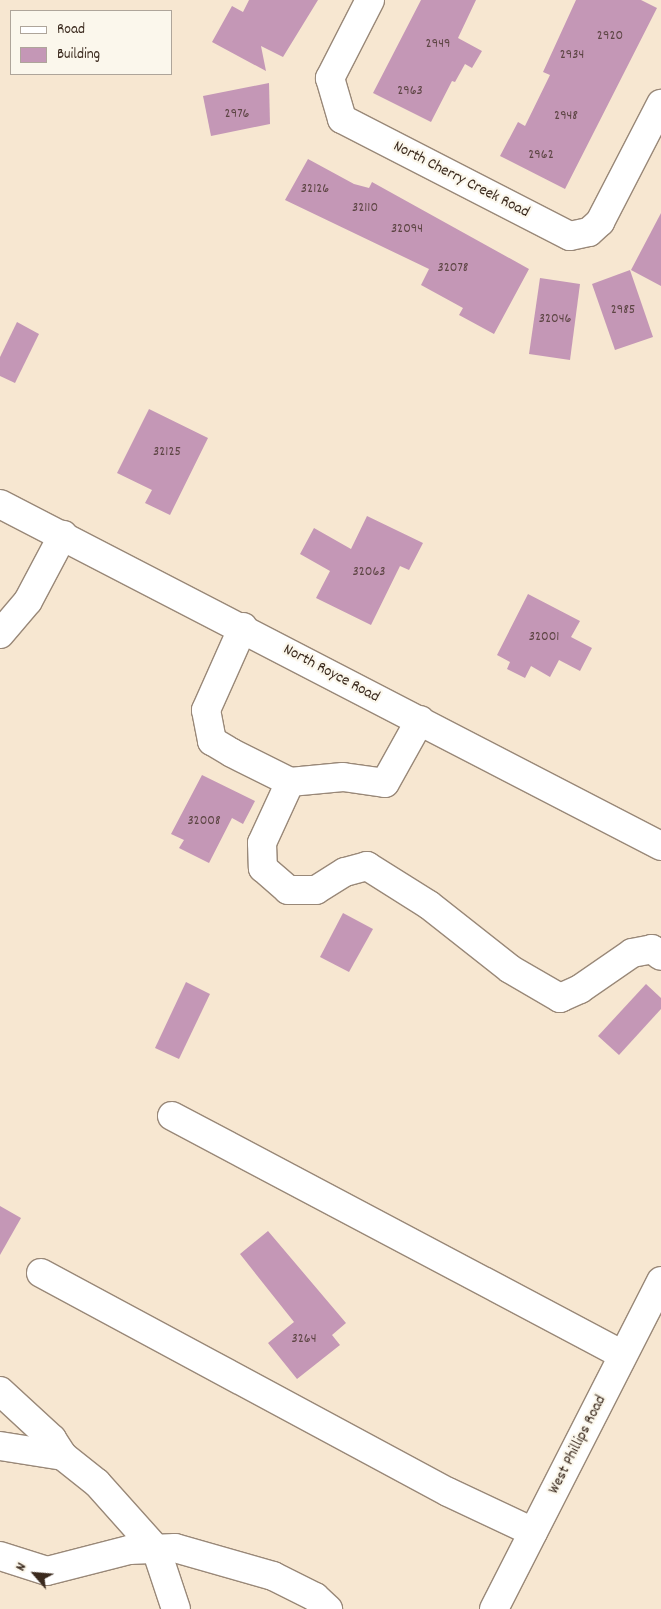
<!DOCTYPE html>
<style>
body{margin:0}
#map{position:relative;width:661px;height:1609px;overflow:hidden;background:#f7e7d1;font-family:Dekko,sans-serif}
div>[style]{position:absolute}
.building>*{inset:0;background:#c497b6}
.roads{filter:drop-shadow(1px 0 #998878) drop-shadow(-1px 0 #998878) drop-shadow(0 1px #998878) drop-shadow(0 -1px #998878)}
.minor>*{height:28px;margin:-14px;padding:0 14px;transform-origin:14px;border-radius:14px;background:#fff}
span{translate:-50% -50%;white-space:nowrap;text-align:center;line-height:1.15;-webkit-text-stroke:4.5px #fbf7ec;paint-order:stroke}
.number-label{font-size:14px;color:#5d4544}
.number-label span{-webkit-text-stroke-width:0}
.street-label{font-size:16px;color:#3b2a1e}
.legend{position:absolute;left:10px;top:10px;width:162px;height:65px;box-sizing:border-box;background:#fbf7ec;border:1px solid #aea59a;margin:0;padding:6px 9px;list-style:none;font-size:15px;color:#3b2a1e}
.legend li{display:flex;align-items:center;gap:10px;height:25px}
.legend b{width:25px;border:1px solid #aea59a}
.north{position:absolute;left:10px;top:1549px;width:50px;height:50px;-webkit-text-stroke:4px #fbf7ec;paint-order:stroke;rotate:297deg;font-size:14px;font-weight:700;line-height:20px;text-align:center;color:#3b2a1e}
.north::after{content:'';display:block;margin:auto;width:18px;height:22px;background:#3b2a1e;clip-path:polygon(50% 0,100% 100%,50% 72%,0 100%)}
</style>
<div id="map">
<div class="building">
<i style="clip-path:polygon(249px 0,318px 0,283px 57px,261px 46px,266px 71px,212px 42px,232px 6px,243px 12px)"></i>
<i style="clip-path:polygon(421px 0,476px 0,458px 38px,482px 51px,472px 68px,465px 64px,455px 82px,452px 81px,431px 122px,373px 93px)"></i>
<i style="clip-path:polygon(576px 0,641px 0,657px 8px,565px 189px,500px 156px,518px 122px,525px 126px,550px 75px,543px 72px)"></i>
<i style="clip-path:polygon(269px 83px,270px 124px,211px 136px,203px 96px)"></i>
<i style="clip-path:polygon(308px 159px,354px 184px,369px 188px,372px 182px,529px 269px,494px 334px,459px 315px,463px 308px,421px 285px,429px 269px,285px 200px)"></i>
<i style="clip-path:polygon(661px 213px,661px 286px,631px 270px)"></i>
<i style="clip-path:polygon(630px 270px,653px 337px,615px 350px,592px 284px)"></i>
<i style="clip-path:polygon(540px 278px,580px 284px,570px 360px,529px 354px)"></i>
<i style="clip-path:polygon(17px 322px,39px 334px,15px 383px,0 376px,0 357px)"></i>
<i style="clip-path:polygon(149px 409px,208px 438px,170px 515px,145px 503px,152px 490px,117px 473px)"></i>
<i style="clip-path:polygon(367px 516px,423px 543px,409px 570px,400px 566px,371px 625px,316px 598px,330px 571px,300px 554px,314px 528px,351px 549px)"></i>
<i style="clip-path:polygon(528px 594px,580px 621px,571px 637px,592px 648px,580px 671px,559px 660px,550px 677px,531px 666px,525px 678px,507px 669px,510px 662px,497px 655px)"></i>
<i style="clip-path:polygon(202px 775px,255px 801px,243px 824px,232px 818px,209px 863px,179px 848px,184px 840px,171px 834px)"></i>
<i style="clip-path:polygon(343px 913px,373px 929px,349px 972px,320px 957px)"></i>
<i style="clip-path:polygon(186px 982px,210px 994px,179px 1059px,155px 1048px)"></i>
<i style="clip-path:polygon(646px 984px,661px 998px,661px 1009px,619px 1055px,598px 1036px)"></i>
<i style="clip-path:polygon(0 1206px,21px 1218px,0 1255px)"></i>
<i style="clip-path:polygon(268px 1231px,346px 1323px,332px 1335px,340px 1345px,297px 1379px,268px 1343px,294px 1322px,240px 1254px)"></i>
</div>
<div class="roads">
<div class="minor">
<i style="left:370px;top:0;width:88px;rotate:117.1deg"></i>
<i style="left:330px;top:78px;width:43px;rotate:73.7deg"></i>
<i style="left:342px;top:119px;width:256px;rotate:27.2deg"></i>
<i style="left:570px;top:236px;width:19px;rotate:-12deg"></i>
<i style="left:589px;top:232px;width:15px;rotate:-42deg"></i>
<i style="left:600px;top:222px;width:133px;rotate:-62.7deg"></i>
<i style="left:0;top:504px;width:744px;rotate:27.36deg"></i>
<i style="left:243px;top:627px;width:91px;rotate:114deg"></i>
<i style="left:206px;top:710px;width:32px;rotate:79deg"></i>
<i style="left:212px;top:741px;width:23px;rotate:31deg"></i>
<i style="left:232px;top:753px;width:65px;rotate:26.6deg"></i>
<i style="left:290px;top:782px;width:53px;rotate:-5.4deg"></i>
<i style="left:343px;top:777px;width:42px;rotate:8.1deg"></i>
<i style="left:385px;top:783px;width:72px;rotate:-60.9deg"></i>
<i style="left:0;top:634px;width:43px;rotate:-49.7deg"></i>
<i style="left:28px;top:601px;width:75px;rotate:-62.1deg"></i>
<i style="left:290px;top:782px;width:67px;rotate:114.7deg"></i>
<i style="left:262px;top:843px;width:25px;rotate:88deg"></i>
<i style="left:263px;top:868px;width:33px;rotate:41deg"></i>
<i style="left:288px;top:890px;width:28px"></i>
<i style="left:316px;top:890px;width:34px;rotate:-32deg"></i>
<i style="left:345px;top:872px;width:23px;rotate:-15deg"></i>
<i style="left:367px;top:866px;width:73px;rotate:32.2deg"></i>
<i style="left:429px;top:905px;width:103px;rotate:38.3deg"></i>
<i style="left:510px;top:969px;width:58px;rotate:30.1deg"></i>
<i style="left:560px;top:998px;width:22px;rotate:-24deg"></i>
<i style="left:580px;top:989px;width:63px;rotate:-34.7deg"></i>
<i style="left:632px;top:953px;width:20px;rotate:-11deg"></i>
<i style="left:652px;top:949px;width:11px;rotate:38deg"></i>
<i style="left:172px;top:1116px;width:510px;rotate:27.92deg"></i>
<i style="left:41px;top:1273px;width:462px;rotate:28.3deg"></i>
<i style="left:448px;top:1492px;width:94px;rotate:25.2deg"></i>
<i style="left:0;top:1391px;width:71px;rotate:42.7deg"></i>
<i style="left:52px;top:1439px;width:20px;rotate:57deg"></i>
<i style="left:63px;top:1456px;width:43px;rotate:38.5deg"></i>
<i style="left:97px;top:1483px;width:89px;rotate:48.2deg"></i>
<i style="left:156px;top:1549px;width:63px;rotate:71.6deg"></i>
<i style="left:0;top:1446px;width:64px;rotate:9deg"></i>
<i style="left:0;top:1556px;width:49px;rotate:17.7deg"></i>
<i style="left:47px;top:1571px;width:85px;rotate:-14.4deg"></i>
<i style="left:129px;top:1550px;width:46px;rotate:-2.5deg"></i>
<i style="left:175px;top:1548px;width:102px;rotate:15.9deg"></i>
<i style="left:273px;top:1576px;width:47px;rotate:26.6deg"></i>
<i style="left:315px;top:1597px;width:18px;rotate:43deg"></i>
<i style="left:494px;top:1609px;width:368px;rotate:-63deg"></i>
</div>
</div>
<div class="number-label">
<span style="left:610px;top:36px">2920</span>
<span style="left:438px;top:44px">2949</span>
<span style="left:572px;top:55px">2934</span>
<span style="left:410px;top:91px">2963</span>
<span style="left:237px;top:114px">2976</span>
<span style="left:566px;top:116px">2948</span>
<span style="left:541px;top:155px">2962</span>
<span style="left:315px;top:189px">32126</span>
<span style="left:365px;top:208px">32110</span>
<span style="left:407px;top:229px">32094</span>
<span style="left:453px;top:268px">32078</span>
<span style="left:623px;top:310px">2985</span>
<span style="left:555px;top:319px">32046</span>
<span style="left:167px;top:452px">32125</span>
<span style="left:369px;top:572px">32063</span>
<span style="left:544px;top:637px">32001</span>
<span style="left:204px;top:821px">32008</span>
<span style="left:304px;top:1339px">3264</span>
</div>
<div class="street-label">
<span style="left:461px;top:180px;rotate:27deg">North Cherry Creek Road</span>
<span style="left:331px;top:674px;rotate:28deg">North Royce Road</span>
<span style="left:578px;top:1445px;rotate:-63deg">West Phillips Road</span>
</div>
<ul class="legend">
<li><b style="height:6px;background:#fff"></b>Road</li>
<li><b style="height:14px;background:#c497b6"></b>Building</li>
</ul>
<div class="north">N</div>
</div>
